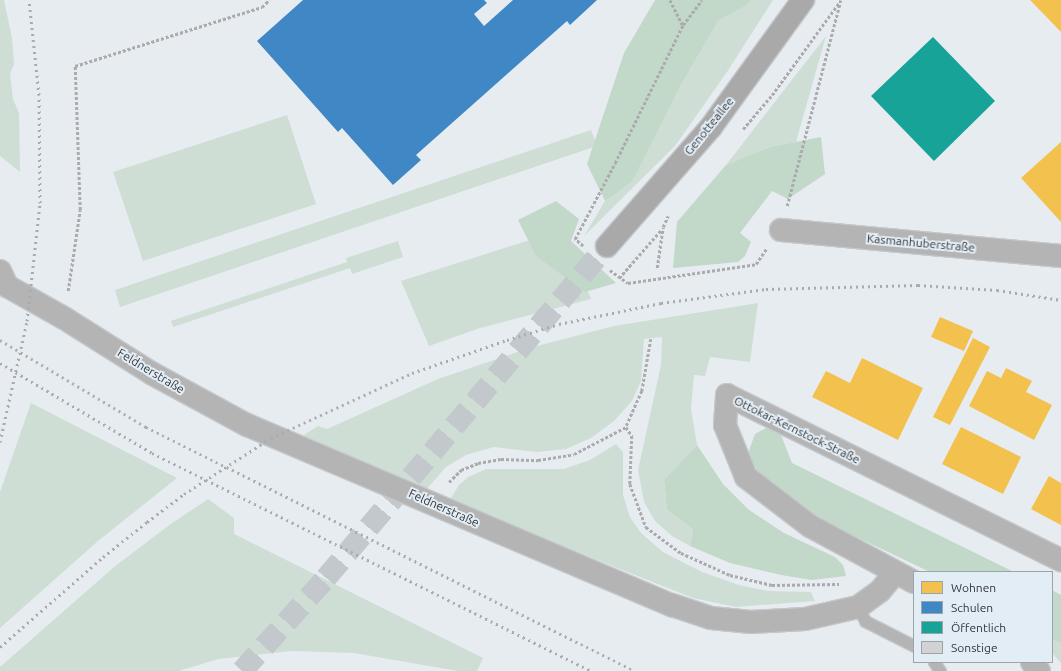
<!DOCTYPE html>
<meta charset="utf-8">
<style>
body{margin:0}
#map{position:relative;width:1061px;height:671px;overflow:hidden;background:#e7ecf1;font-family:Ubuntu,sans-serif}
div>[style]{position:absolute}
.green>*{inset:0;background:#ceded5}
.forest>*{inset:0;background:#c2d8c9}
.homes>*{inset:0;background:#f2c14e}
.schools>*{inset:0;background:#3f88c5}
.public>*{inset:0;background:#17a398}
.building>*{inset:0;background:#d2d2d4}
.secondary-tunnel>*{height:22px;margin-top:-11px;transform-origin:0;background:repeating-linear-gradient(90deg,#c3c8cc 0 22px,transparent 0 33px)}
.path>*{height:2.5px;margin-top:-1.25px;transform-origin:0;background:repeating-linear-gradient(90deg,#ababad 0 3px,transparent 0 5px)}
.roads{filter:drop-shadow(1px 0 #c4c8cb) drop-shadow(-1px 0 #c4c8cb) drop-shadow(0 1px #c4c8cb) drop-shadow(0 -1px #c4c8cb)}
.service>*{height:11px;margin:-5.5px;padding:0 5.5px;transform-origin:5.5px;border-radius:5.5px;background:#b5b4b4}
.minor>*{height:22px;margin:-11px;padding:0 11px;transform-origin:11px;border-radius:11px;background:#b5b4b4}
.secondary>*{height:22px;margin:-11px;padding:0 11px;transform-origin:11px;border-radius:11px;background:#aaa9aa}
.rail>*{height:3px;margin-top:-1.5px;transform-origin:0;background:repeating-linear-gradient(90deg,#aaabac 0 2px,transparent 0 6px)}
span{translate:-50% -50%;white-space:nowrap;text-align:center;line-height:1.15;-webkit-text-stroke:4px #e3edf5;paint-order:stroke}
.street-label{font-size:12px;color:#323639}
.legend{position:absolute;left:913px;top:571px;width:140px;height:92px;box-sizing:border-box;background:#e3edf5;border:1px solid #9ca4aa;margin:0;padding:5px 7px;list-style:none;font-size:12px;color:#323639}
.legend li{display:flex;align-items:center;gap:8px;height:20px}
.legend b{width:20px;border:1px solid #9ca4aa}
</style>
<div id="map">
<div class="green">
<i style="clip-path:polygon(0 0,4px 0,12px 38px,14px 64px,10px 74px,13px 99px,19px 113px,20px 172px,0 156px)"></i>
<i style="clip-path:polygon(751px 0,773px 0,727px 72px,675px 146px,584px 236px,605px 201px,632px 182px,681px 85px,718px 21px,747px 5px)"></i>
<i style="clip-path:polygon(826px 36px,796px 142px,770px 147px,726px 165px)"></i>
<i style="clip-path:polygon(287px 115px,316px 204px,143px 261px,113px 172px)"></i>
<i style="clip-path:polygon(591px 130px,597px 146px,120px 307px,115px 290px)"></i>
<i style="clip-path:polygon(561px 230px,591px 299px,480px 328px,429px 346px,401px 281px)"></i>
<i style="clip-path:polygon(398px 241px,403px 257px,352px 274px,350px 268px,173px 327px,171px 321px,347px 262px,346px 258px)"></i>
<i style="clip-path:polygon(758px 303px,750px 362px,710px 357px,705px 376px,694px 375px,691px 409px,697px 445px,664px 480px,667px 510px,693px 529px,690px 546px,672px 536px,655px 521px,644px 502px,638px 470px,661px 365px,662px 337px,644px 339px,641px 381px,632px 401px,614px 421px,591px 438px,566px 449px,536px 452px,494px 447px,466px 455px,446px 467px,425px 491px,301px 437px,318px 426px,327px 429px,438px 379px,529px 348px,614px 326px)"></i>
<i style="clip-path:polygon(31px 403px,177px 478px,98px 541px,0 628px,0 492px)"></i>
<i style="clip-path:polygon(616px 444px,623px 452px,623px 495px,630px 517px,641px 533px,663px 552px,702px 572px,739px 585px,768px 591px,811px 592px,815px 601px,736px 607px,693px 598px,449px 501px,459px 485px,468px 477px,486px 469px,564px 469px,590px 460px)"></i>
<i style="clip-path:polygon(208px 499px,234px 518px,234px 534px,483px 658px,477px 671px,458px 671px,354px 653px,292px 651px,218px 659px,179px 671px,0 671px,0 667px,114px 567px,172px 523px)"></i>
<i style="clip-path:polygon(1052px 639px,1061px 643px,1061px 663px,1052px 653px)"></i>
</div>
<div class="forest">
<i style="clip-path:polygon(655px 0,751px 0,747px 5px,718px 21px,681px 85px,632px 182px,605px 201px,587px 164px,624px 53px)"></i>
<i style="clip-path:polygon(821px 137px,825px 174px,788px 199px,772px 191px,740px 233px,751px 242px,745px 256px,738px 262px,673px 268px,677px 222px,726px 165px,770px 147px)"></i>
<i style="clip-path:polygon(556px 201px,579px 219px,571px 241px,616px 283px,585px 292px,536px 256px,518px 220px)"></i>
<i style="clip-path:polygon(766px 428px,781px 435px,792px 463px,1014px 572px,930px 572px,827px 523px,790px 501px,760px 476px,748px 453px,755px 434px)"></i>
<i style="clip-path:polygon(697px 445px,723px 484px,749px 510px,784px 533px,835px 557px,843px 565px,846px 576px,812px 580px,781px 575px,730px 563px,690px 546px,693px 529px,667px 510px,664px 480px)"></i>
<i style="clip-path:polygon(1052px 590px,1061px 595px,1061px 643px,1052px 639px)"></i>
</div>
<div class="homes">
<i style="clip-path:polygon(1030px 0,1061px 0,1061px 32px)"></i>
<i style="clip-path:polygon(1061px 142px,1061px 222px,1021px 178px)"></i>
<i style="clip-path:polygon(940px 317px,973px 331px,964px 351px,931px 337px)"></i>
<i style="clip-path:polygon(973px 338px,990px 347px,950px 425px,933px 417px)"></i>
<i style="clip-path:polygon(862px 358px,923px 388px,898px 440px,812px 397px,826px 371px,850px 383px)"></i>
<i style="clip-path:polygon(1006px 368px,1032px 381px,1026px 392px,1052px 405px,1034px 440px,969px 406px,987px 371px,1001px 378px)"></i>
<i style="clip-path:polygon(961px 427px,1021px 457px,1003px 494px,942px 464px)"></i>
<i style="clip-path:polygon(1049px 476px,1061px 483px,1061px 525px,1031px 509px)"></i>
</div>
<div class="schools">
<i style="clip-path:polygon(303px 0,484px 0,487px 3px,474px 14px,484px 26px,513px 0,597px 0,570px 25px,567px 21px,416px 155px,421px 160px,393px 185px,342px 128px,338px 132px,257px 41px)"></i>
</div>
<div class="public">
<i style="clip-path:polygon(933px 37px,995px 101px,934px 161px,871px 96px)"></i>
</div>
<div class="building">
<i style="clip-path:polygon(579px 291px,580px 299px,565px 302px,564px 295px)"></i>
</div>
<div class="secondary-tunnel">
<i style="left:242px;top:671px;width:125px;rotate:-47.9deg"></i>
<i style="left:326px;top:578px;width:435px;rotate:-49.8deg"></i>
</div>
<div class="path">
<i style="left:670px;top:0;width:28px;rotate:63deg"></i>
<i style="left:743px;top:129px;width:45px;rotate:-49.5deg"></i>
<i style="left:772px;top:95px;width:117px;rotate:-54deg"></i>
<i style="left:787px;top:206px;width:211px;rotate:-75.4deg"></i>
<i style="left:583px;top:246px;width:11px;rotate:-139deg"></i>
<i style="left:575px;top:239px;width:86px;rotate:-62.2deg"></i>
<i style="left:615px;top:163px;width:154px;rotate:-63.8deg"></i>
<i style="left:683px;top:25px;width:31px;rotate:-53deg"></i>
<i style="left:657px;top:268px;width:41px;rotate:-81.7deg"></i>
<i style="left:663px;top:227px;width:12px;rotate:-66deg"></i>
<i style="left:610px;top:270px;width:22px;rotate:36deg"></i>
<i style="left:628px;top:283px;width:129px;rotate:-8.4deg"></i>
<i style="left:756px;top:264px;width:18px;rotate:-56deg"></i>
<i style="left:619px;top:278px;width:65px;rotate:-48.7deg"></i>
<i style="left:68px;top:291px;width:82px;rotate:-81.6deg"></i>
<i style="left:80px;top:210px;width:144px;rotate:-92deg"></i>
<i style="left:75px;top:66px;width:196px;rotate:-17.5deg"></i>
<i style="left:262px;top:7px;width:10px;rotate:-45deg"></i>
<i style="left:651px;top:339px;width:53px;rotate:99.8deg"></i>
<i style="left:642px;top:391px;width:39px;rotate:114deg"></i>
<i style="left:626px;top:427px;width:11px;rotate:56deg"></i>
<i style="left:632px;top:436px;width:48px;rotate:92.4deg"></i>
<i style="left:630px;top:484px;width:46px;rotate:69.6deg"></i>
<i style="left:646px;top:527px;width:44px;rotate:36.6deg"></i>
<i style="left:681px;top:553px;width:54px;rotate:24.2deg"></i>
<i style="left:730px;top:575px;width:43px;rotate:13.4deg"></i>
<i style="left:772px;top:585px;width:67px;rotate:-0.9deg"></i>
<i style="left:449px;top:482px;width:17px;rotate:-45deg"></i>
<i style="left:461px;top:470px;width:18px;rotate:-22deg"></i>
<i style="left:478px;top:463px;width:23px;rotate:-10deg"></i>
<i style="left:501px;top:459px;width:37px;rotate:2deg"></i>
<i style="left:538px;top:460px;width:36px;rotate:-9deg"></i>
<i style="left:574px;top:454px;width:59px;rotate:-27.4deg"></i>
</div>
<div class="roads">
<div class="service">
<i style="left:858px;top:607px;width:16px;rotate:63deg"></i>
<i style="left:865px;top:621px;width:55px;rotate:27deg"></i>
<i style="left:934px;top:662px;width:11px;rotate:56deg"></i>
</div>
<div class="minor">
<i style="left:781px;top:230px;width:281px;rotate:5.3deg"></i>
<i style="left:0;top:271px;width:17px;rotate:65deg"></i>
<i style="left:7px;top:286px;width:65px;rotate:29.3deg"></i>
<i style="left:64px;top:318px;width:105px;rotate:32.2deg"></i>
<i style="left:153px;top:374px;width:107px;rotate:28.5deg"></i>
<i style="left:247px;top:425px;width:462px;rotate:23deg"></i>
<i style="left:672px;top:605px;width:41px;rotate:18.4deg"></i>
<i style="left:711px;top:618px;width:40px;rotate:5.7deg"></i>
<i style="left:751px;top:622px;width:54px;rotate:-3.2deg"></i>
<i style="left:805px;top:619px;width:54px;rotate:-12.8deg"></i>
<i style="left:858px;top:607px;width:27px;rotate:-36deg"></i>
<i style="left:880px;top:591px;width:23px;rotate:-50deg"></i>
<i style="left:914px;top:582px;width:118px;rotate:-151.7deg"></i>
<i style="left:810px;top:526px;width:81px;rotate:-142.6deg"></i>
<i style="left:746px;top:477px;width:56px;rotate:-112deg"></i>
<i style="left:725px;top:425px;width:30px;rotate:-86deg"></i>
<i style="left:727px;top:395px;width:373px;rotate:26.3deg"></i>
<i style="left:1032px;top:662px;width:11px;rotate:52deg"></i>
</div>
<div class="secondary">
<i style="left:607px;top:246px;width:158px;rotate:-48.8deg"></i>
<i style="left:711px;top:127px;width:157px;rotate:-54.1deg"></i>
</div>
</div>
<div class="rail">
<i style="left:0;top:340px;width:170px;rotate:30.8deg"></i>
<i style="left:146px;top:427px;width:546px;rotate:26.52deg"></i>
<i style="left:0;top:363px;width:177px;rotate:30.6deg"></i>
<i style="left:152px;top:453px;width:490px;rotate:26.4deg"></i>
<i style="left:0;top:442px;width:124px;rotate:-77.4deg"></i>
<i style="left:27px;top:321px;width:119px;rotate:-83.7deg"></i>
<i style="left:40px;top:203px;width:108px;rotate:-90.5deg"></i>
<i style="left:39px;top:95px;width:96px;rotate:-96deg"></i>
<i style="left:0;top:647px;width:137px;rotate:-41.1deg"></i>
<i style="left:103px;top:557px;width:56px;rotate:-38.5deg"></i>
<i style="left:147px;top:522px;width:46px;rotate:-37.1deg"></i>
<i style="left:184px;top:494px;width:103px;rotate:-32.8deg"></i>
<i style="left:271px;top:438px;width:155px;rotate:-24.7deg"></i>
<i style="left:412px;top:373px;width:101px;rotate:-19.2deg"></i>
<i style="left:507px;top:340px;width:54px;rotate:-17.1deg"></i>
<i style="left:559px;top:324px;width:104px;rotate:-11.6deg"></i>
<i style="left:661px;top:303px;width:106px;rotate:-7.6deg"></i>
<i style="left:766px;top:289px;width:152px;rotate:-1.5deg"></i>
<i style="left:918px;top:285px;width:79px;rotate:3.6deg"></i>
<i style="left:997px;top:290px;width:65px;rotate:8.9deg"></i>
</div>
<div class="street-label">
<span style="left:709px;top:126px;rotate:-51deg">Genotteallee</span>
<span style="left:921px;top:243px;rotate:5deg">Kasmanhuberstraße</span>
<span style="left:151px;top:371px;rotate:31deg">Feldnerstraße</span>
<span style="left:797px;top:430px;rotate:26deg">Ottokar-Kernstock-Straße</span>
<span style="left:444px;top:508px;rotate:24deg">Feldnerstraße</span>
</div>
<ul class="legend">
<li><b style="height:11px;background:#f2c14e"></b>Wohnen</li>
<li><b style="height:11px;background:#3f88c5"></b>Schulen</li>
<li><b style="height:11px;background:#17a398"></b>Öffentlich</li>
<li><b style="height:11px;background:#d2d2d4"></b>Sonstige</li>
</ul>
</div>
